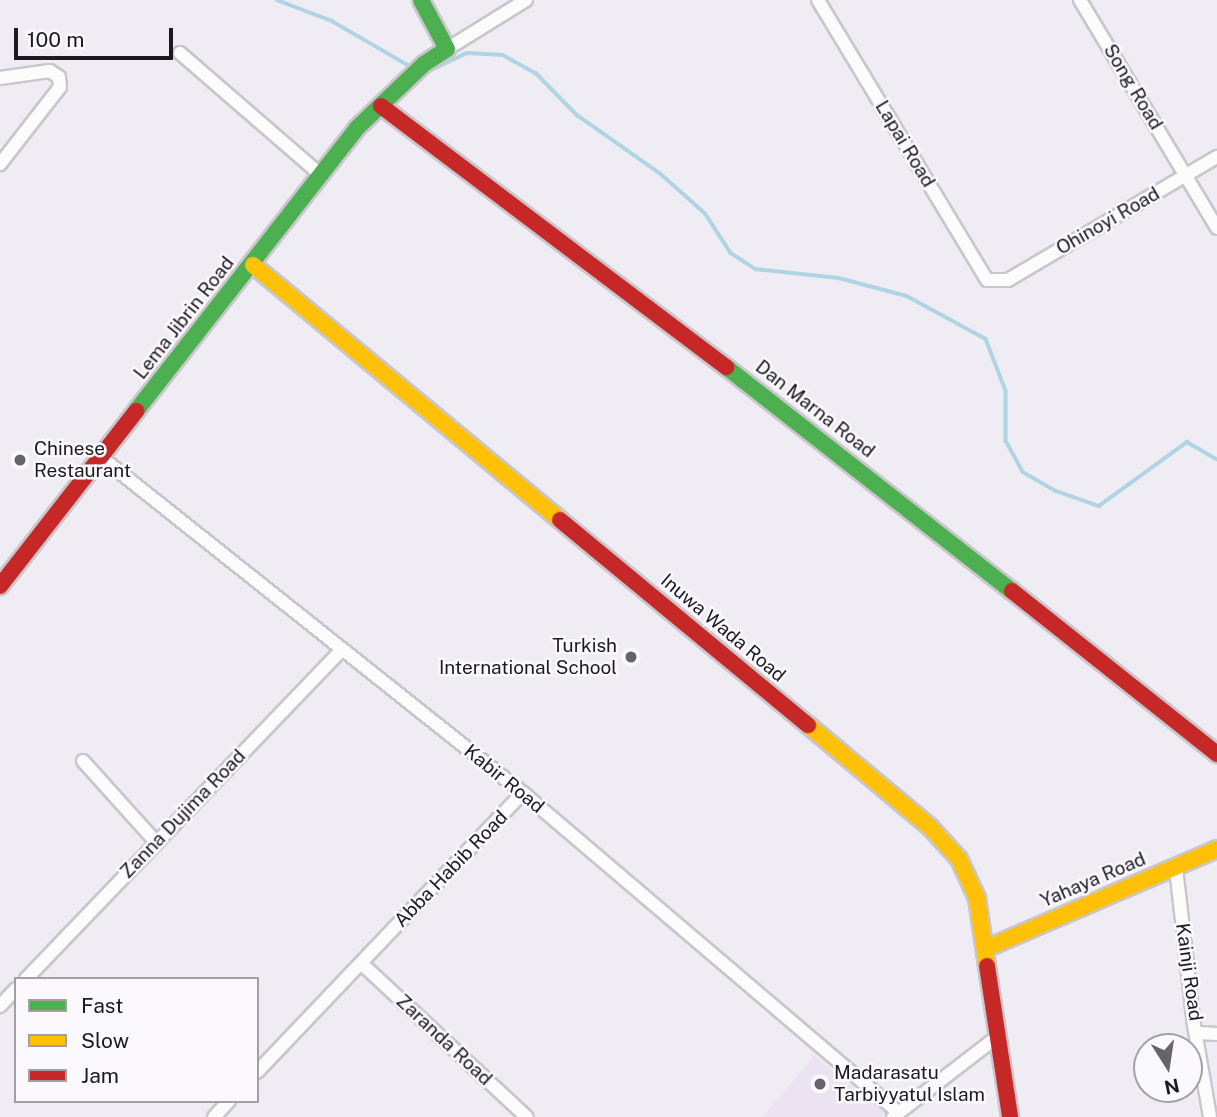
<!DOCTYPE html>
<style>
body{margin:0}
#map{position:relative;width:1217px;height:1117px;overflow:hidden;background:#f0ecf4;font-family:"Public Sans",sans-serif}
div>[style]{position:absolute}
.built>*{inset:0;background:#ebe2f2}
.stream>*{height:3.5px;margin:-1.75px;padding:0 1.75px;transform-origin:1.75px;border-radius:1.75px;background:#afd5e4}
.roads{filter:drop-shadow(2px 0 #c9c6cc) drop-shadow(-2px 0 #c9c6cc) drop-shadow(0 2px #c9c6cc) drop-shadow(0 -2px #c9c6cc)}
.street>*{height:12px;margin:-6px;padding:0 6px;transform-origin:6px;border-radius:6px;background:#fdfcfd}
.fast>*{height:16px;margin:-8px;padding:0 8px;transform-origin:8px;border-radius:8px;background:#4caf50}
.slow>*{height:16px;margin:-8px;padding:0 8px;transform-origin:8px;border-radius:8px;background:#ffc107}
.jam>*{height:16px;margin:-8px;padding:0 8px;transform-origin:8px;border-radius:8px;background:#c62828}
.dots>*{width:19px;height:19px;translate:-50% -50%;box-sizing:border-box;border:4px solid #fbf8fe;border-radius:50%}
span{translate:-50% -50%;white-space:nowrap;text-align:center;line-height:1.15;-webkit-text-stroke:5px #fbf8fe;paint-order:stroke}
.street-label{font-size:19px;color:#1c191f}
.poi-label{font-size:19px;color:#1c191f}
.left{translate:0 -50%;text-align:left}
.right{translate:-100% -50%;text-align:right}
.legend{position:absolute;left:14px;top:977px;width:245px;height:126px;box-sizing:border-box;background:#fbf8fe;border:2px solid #a29fa5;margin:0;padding:9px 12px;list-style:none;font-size:21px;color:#1c191f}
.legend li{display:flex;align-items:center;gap:14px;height:35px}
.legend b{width:35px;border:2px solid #a29fa5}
.north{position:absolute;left:1133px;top:1033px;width:70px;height:70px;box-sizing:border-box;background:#fbf8fe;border:2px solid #a29fa5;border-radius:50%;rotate:168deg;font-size:19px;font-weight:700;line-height:28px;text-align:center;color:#1c191f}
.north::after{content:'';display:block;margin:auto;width:24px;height:32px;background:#66636a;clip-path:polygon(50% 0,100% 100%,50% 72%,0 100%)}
.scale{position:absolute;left:14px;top:28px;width:159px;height:32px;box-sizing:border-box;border:4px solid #1c191f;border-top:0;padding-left:9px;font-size:21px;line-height:24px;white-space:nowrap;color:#1c191f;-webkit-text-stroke:5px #fbf8fe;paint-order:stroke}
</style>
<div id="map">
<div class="built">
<i style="clip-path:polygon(814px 1056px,886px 1113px,882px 1117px,763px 1117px)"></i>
</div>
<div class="stream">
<i style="left:277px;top:0;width:59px;rotate:20.9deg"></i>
<i style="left:332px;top:21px;width:94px;rotate:30.1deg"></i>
<i style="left:427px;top:72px;width:44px;rotate:-25.4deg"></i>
<i style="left:467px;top:53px;width:36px;rotate:3deg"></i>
<i style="left:503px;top:55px;width:38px;rotate:29deg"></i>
<i style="left:536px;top:73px;width:59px;rotate:45.7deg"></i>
<i style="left:577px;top:115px;width:103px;rotate:35.1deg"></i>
<i style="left:661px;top:174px;width:59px;rotate:41.6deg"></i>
<i style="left:705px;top:213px;width:48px;rotate:57deg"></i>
<i style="left:731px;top:253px;width:30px;rotate:33deg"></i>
<i style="left:756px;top:269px;width:83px;rotate:6.2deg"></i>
<i style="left:839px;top:278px;width:70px;rotate:14.8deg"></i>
<i style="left:907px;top:296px;width:90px;rotate:28.6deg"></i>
<i style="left:986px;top:339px;width:56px;rotate:69deg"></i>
<i style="left:1006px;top:391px;width:50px;rotate:90deg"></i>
<i style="left:1006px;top:441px;width:35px;rotate:61deg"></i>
<i style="left:1023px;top:472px;width:38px;rotate:30deg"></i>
<i style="left:1056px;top:491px;width:46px;rotate:19.2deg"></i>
<i style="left:1099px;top:506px;width:109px;rotate:-36deg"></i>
<i style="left:1187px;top:442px;width:34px;rotate:30deg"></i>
</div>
<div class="roads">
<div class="street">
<i style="left:818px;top:0;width:327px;rotate:58.9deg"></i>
<i style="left:987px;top:280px;width:21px"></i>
<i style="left:1008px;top:280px;width:243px;rotate:-30.5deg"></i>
<i style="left:1080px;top:0;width:266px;rotate:59deg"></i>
<i style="left:447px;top:49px;width:93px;rotate:-31.8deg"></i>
<i style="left:180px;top:53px;width:186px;rotate:40.9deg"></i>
<i style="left:0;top:78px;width:50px;rotate:-8deg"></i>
<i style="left:50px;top:71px;width:11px;rotate:34deg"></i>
<i style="left:59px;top:77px;width:10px;rotate:84deg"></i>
<i style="left:60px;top:87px;width:98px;rotate:127.9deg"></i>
<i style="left:102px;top:458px;width:538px;rotate:38.51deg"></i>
<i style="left:523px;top:793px;width:492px;rotate:40.4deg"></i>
<i style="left:83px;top:761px;width:109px;rotate:48deg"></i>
<i style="left:1176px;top:868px;width:158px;rotate:83.5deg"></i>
<i style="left:1194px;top:1025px;width:93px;rotate:80.1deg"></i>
<i style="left:361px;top:963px;width:226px;rotate:42.9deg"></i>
<i style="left:26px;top:979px;width:455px;rotate:-46.2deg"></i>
<i style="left:0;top:1006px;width:23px;rotate:-47deg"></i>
<i style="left:1199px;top:1033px;width:18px;rotate:3deg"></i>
<i style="left:257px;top:1072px;width:385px;rotate:-46.4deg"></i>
<i style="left:523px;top:793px;width:6px;rotate:39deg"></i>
<i style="left:214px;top:1117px;width:22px;rotate:-47deg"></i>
<i style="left:893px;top:1117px;width:133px;rotate:-37.6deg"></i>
</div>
<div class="fast">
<i style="left:726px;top:367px;width:363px;rotate:38.1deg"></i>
<i style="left:136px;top:411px;width:359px;rotate:-52deg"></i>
<i style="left:357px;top:128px;width:93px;rotate:-43.7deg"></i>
<i style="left:424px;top:64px;width:27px;rotate:-33deg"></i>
<i style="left:447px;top:49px;width:55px;rotate:-118deg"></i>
</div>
<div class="slow">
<i style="left:253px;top:265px;width:399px;rotate:39.7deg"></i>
<i style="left:808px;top:725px;width:159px;rotate:39.9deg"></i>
<i style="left:930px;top:827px;width:43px;rotate:47.8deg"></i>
<i style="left:959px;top:859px;width:43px;rotate:65.2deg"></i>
<i style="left:977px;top:898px;width:69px;rotate:81.6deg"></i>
<i style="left:985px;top:949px;width:253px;rotate:-23.3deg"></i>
</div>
<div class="jam">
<i style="left:381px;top:106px;width:433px;rotate:37.1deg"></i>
<i style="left:560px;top:520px;width:322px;rotate:39.6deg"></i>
<i style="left:0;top:586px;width:222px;rotate:-52.1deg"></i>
<i style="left:1012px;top:591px;width:262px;rotate:38.5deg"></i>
<i style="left:987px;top:966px;width:153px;rotate:81.3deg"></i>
</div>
</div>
<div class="dots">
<i style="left:20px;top:460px;background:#66636a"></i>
<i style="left:631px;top:657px;background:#66636a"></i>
<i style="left:820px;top:1084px;background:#66636a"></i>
</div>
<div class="street-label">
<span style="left:1133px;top:87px;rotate:59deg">Song Road</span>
<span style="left:905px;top:144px;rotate:59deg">Lapai Road</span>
<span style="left:1108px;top:221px;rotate:-30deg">Ohinoyi Road</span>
<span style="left:184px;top:318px;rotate:-52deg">Lema Jibrin Road</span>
<span style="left:815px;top:409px;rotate:38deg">Dan Marna Road</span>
<span style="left:723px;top:628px;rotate:40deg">Inuwa Wada Road</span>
<span style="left:504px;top:779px;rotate:39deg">Kabir Road</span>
<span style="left:183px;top:814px;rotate:-46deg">Zanna Dujima Road</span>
<span style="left:451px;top:869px;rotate:-46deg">Abba Habib Road</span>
<span style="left:1093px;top:880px;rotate:-23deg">Yahaya Road</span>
<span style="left:1189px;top:972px;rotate:82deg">Kainji Road</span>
<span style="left:444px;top:1040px;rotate:43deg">Zaranda Road</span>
</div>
<div class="poi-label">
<span class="left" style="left:34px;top:460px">Chinese<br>Restaurant</span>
<span class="right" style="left:617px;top:657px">Turkish<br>International School</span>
<span class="left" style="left:834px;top:1084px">Madarasatu<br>Tarbiyyatul Islam</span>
</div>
<ul class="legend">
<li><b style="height:9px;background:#4caf50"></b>Fast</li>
<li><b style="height:9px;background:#ffc107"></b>Slow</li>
<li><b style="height:9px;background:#c62828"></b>Jam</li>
</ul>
<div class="north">N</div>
<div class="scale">100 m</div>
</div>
